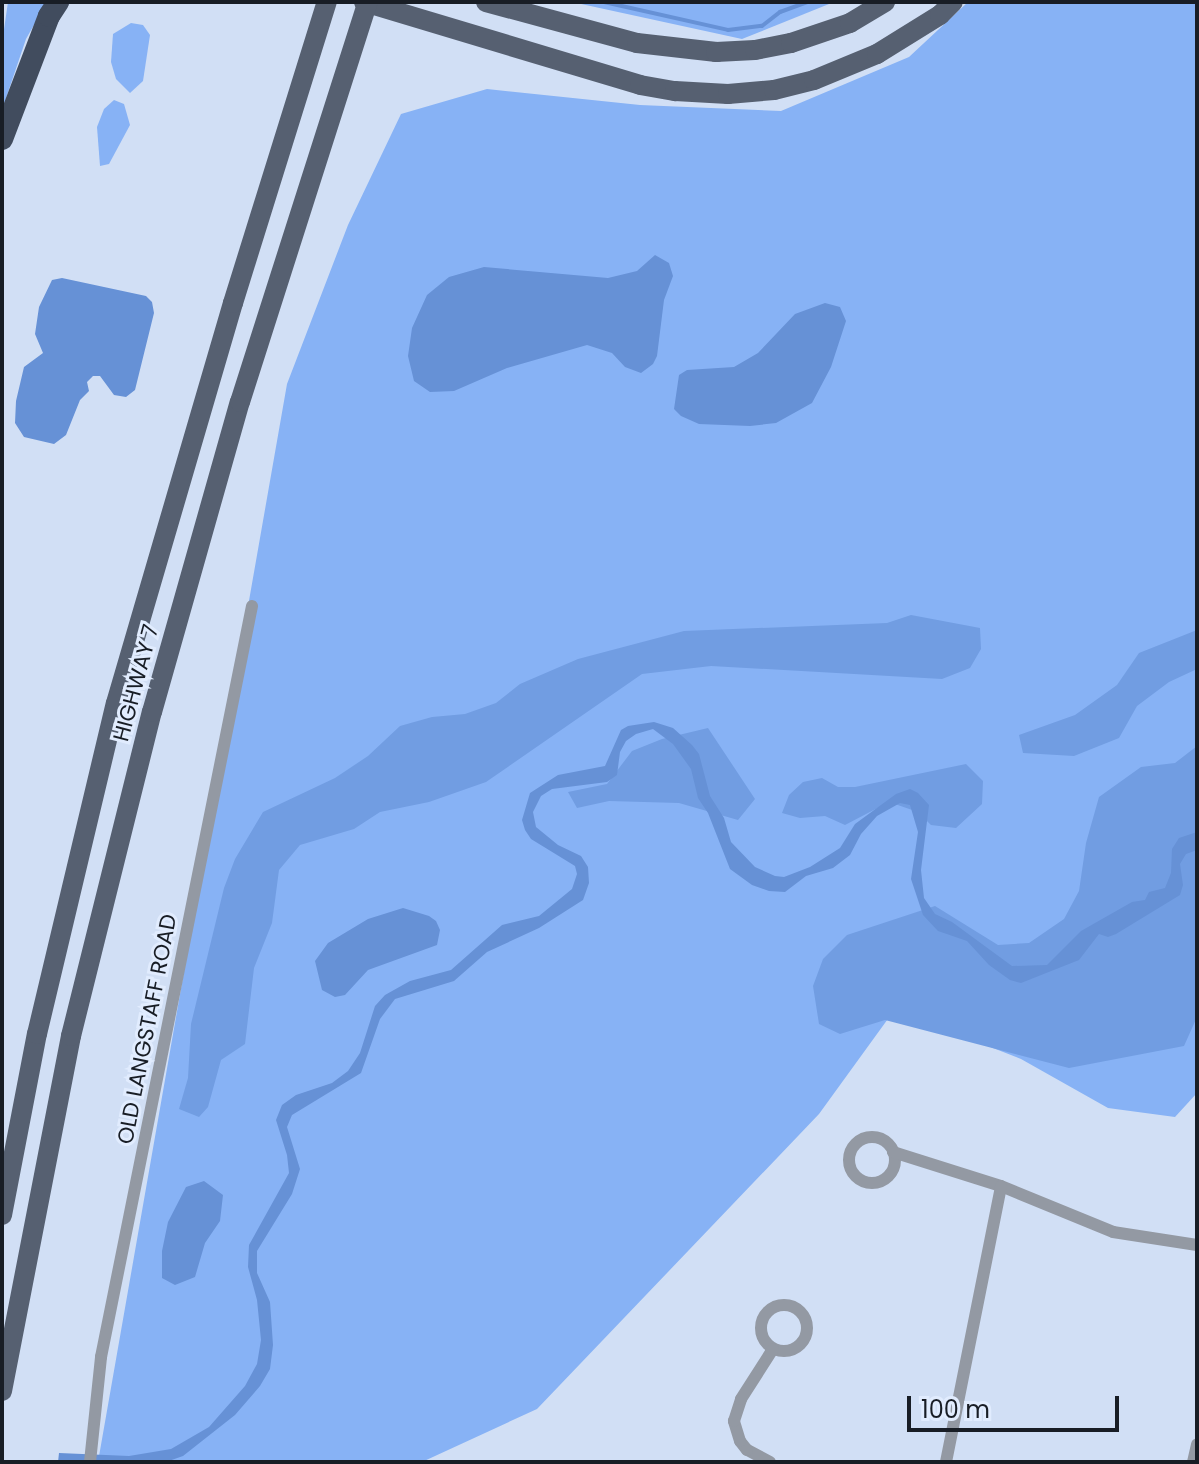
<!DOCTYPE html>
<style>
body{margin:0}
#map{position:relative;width:1199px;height:1464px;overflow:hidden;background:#d1dff5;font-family:Poppins,sans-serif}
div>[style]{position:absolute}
.green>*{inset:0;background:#87b2f5}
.forest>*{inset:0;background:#719de2}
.water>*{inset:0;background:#6691d6}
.stream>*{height:4px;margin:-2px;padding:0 2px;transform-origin:2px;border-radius:2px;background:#6691d6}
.minor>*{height:12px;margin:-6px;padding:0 6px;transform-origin:6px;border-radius:6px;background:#9399a3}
.minor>.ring{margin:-6px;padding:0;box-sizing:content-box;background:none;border:12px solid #9399a3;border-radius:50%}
.primary>*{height:20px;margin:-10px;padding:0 10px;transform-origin:10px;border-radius:10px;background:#566071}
.motorway>*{height:22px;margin:-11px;padding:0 11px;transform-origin:11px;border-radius:11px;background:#414c5e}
span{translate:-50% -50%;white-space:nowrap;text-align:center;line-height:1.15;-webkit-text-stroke:6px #e1ecfe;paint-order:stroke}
.street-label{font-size:22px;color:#181d25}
.frame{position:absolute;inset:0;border:4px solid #181d25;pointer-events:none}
.scale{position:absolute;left:907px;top:1396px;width:212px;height:36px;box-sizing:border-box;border:4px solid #181d25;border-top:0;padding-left:10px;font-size:24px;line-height:28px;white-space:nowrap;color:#181d25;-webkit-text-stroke:6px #e1ecfe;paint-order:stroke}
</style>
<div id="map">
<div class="green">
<i style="clip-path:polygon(8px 2px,47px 2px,26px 39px,2px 110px,2px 43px)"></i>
<i style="clip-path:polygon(572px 2px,834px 2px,742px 39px)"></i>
<i style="clip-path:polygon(968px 2px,1197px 2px,1197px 1093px,1175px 1117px,1108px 1108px,1021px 1059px,921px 1020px,898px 1005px,819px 1114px,537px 1409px,422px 1462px,98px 1462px,287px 384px,348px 225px,401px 114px,487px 89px,640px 105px,781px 111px,909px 57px)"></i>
<i style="clip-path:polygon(131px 23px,143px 25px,150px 35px,143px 81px,130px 93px,116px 79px,111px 62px,113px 34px)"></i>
<i style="clip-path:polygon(114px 100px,124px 104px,130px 125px,109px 164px,100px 166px,97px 127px,104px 109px)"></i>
</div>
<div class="forest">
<i style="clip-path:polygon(911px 615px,980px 628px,981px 649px,970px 668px,942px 679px,711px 666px,642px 674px,486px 782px,429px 802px,380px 812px,354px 829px,300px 845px,279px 870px,272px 923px,254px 968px,245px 1044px,221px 1060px,208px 1107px,199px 1117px,179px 1109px,188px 1078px,191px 1024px,224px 888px,235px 859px,263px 812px,335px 778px,368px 756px,400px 726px,432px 717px,465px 714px,496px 703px,520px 684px,578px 659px,684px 631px,887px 623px)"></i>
<i style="clip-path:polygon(1197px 630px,1197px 669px,1169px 682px,1137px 706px,1119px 738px,1074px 756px,1023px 753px,1019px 735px,1075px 715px,1117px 685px,1139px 653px)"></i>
<i style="clip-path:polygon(708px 728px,755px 799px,738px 820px,679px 803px,609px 801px,577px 808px,568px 792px,607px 784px,632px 751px,662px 739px)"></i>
<i style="clip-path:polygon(1197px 746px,1197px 1017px,1184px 1046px,1069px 1068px,885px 1020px,840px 1034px,819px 1024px,813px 986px,823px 959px,847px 935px,935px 906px,998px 945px,1029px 943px,1064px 919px,1079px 891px,1086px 843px,1099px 797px,1141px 767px,1175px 763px)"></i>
<i style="clip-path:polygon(966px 764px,983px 781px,982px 804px,956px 828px,931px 825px,918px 812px,889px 802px,845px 825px,825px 816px,800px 818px,782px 813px,789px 795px,803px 782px,822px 778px,838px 787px,855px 787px)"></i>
</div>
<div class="water">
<i style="clip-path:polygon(655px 255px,669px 263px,673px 276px,664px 300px,657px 356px,653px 364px,641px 373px,625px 367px,612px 353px,587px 345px,507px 368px,454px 391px,430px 392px,414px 381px,408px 356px,412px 328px,427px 295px,449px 277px,484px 267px,608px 278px,637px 271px)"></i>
<i style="clip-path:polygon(62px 278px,146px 296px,152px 302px,154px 313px,135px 390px,126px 397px,114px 395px,100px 376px,93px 376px,87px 382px,89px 391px,80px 400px,66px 435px,54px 444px,24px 437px,15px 423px,16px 401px,24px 367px,43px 353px,35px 334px,39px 307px,52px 280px)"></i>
<i style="clip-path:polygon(825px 303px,840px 307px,846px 321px,831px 367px,812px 403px,776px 423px,750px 426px,699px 424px,681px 416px,674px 409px,679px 375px,687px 370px,734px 367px,758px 353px,795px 314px)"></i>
<i style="clip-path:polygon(654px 722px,673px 728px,692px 745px,699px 754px,710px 796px,724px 818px,731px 842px,755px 867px,775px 876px,784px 877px,810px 867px,840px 848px,855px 824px,896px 794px,910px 789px,918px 793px,929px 805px,921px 870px,924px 898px,935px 914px,952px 922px,1012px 966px,1047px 965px,1081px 931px,1132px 902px,1145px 900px,1149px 892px,1165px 888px,1171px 873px,1172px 849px,1179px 838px,1197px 832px,1197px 850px,1186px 854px,1180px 864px,1183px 885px,1180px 895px,1116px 934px,1108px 937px,1099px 934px,1079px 960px,1021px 983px,1010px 980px,989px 965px,967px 941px,938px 931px,923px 915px,911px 879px,918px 832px,910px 805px,900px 803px,877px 816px,861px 834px,850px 855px,833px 868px,806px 876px,785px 892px,769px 891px,752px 885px,730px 869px,708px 813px,698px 798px,691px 769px,673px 744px,653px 729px,636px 734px,626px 741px,620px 752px,617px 775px,607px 782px,552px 789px,541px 796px,533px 812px,536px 827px,558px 845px,581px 856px,588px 867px,589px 883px,583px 900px,539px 928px,487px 952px,454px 981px,395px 999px,380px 1019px,361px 1073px,292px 1115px,287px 1127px,300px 1169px,292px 1194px,257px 1251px,257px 1273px,270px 1302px,273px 1345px,270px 1369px,260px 1386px,235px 1415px,183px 1456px,166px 1462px,58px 1462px,59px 1453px,129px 1456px,171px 1449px,209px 1427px,245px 1386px,257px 1364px,261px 1340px,257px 1300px,248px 1267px,249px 1245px,289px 1173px,287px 1155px,276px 1120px,282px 1105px,296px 1095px,332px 1083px,348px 1071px,360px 1053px,375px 1006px,385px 995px,410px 981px,451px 970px,502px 925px,539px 916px,572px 889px,577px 874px,575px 866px,531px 839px,525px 830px,522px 820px,530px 793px,558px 775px,605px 766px,621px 730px,628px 726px)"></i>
<i style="clip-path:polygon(403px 908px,429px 916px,436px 921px,440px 930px,437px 945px,368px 970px,345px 995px,335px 997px,322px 990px,315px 961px,328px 943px,368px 919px)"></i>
<i style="clip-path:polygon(204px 1181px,223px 1195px,220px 1221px,205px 1243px,195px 1277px,175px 1285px,162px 1278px,162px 1251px,168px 1222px,186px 1187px)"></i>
</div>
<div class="stream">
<i style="left:604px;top:2px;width:127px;rotate:12.7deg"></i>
<i style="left:728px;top:30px;width:34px;rotate:-7deg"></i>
<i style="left:762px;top:26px;width:23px;rotate:-38deg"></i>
<i style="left:780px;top:12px;width:29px;rotate:-20deg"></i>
</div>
<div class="minor">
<i class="ring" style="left:849px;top:1137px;width:34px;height:34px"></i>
<i style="left:893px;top:1152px;width:113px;rotate:17.5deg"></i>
<i style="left:1001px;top:1186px;width:121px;rotate:22.3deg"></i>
<i style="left:1113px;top:1232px;width:85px;rotate:8.8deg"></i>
<i class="ring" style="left:761px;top:1305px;width:34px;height:34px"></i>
<i style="left:90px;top:1462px;width:106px;rotate:-84deg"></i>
<i style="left:101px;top:1357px;width:766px;rotate:-78.63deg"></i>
<i style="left:770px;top:1462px;width:26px;rotate:-152deg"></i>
<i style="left:747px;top:1450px;width:11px;rotate:-128deg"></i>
<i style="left:740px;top:1441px;width:21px;rotate:-107deg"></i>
<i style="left:734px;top:1421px;width:23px;rotate:-72deg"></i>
<i style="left:741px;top:1399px;width:59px;rotate:-57.4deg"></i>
<i style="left:946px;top:1462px;width:281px;rotate:-78.7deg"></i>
<i style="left:1193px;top:1462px;width:18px;rotate:-77deg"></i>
</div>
<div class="primary">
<i style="left:364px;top:2px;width:288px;rotate:16.7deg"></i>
<i style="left:640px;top:85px;width:36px;rotate:10deg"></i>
<i style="left:675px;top:91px;width:53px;rotate:3.2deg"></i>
<i style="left:728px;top:94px;width:46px;rotate:-5deg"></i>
<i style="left:774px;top:90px;width:41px;rotate:-14deg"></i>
<i style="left:814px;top:80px;width:68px;rotate:-22.4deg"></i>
<i style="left:877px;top:54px;width:74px;rotate:-31.8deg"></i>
<i style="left:940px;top:15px;width:18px;rotate:-45deg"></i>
<i style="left:486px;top:2px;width:156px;rotate:15.2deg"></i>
<i style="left:637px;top:43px;width:80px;rotate:6.5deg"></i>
<i style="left:716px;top:52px;width:39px;rotate:-3deg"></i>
<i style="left:755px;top:50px;width:37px;rotate:-11deg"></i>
<i style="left:791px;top:43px;width:62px;rotate:-18.7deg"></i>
<i style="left:850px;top:23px;width:41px;rotate:-31deg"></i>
<i style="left:2px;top:1215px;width:184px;rotate:-79.1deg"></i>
<i style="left:37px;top:1034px;width:340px;rotate:-76.6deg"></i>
<i style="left:116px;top:703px;width:417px;rotate:-73.7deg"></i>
<i style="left:233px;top:303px;width:315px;rotate:-72.7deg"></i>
<i style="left:2px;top:1391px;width:362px;rotate:-79deg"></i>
<i style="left:71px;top:1036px;width:334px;rotate:-76deg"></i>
<i style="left:152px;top:712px;width:322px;rotate:-74.2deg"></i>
<i style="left:240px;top:402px;width:420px;rotate:-72.3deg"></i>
</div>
<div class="motorway">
<i style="left:2px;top:139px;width:132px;rotate:-69.1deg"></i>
<i style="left:49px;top:16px;width:17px;rotate:-57deg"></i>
</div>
<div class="street-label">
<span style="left:136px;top:683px;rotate:-75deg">HIGHWAY 7</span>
<span style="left:147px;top:1029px;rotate:-79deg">OLD LANGSTAFF ROAD</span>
</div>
<div class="frame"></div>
<div class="scale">100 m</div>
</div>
